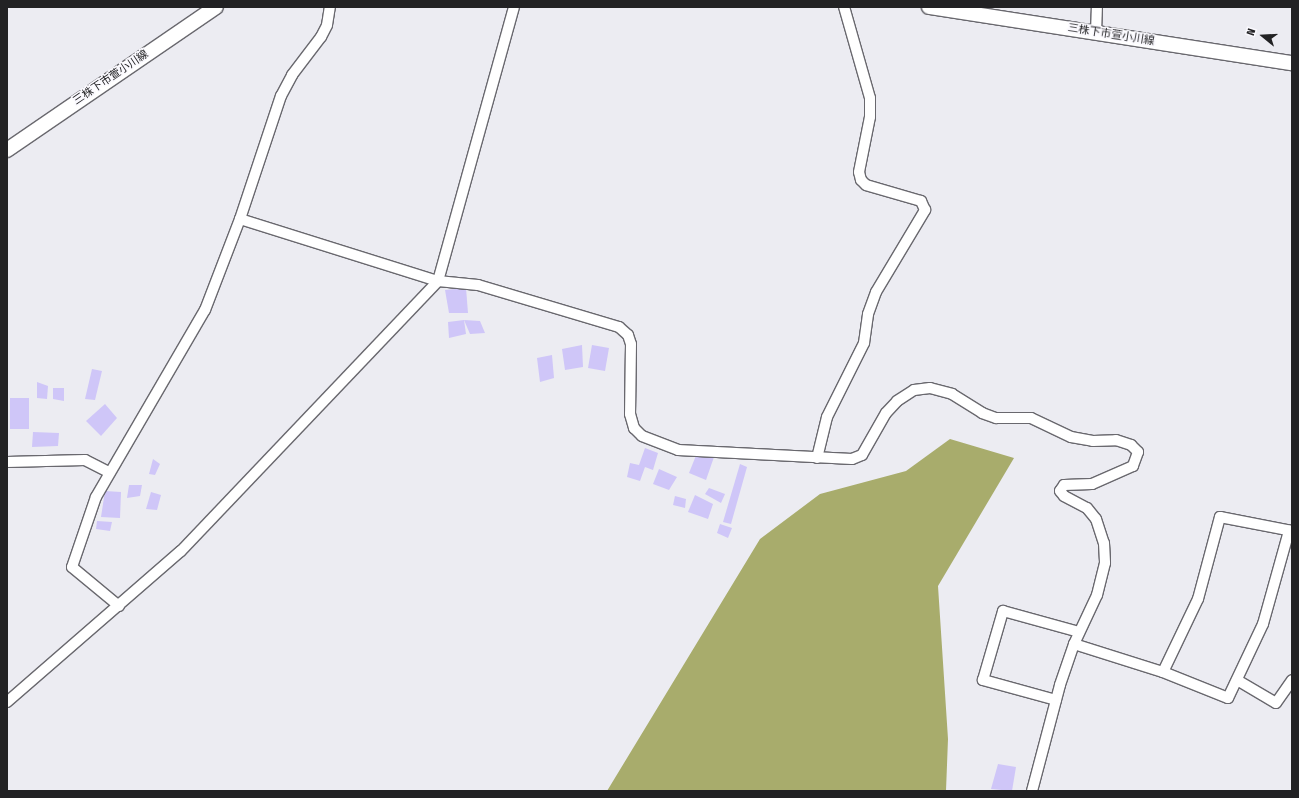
<!DOCTYPE html>
<meta charset="utf-8">
<style>
body{margin:0}
#map{position:relative;width:1299px;height:798px;overflow:hidden;background:#ececf2;font-family:"Fira Sans Condensed","Noto Sans JP",sans-serif}
div>[style]{position:absolute}
.forest>*{inset:0;background:#a8ac6c}
.building>*{inset:0;background:#cfc6f8}
.roads{filter:drop-shadow(1px 0 #69686e) drop-shadow(-1px 0 #69686e) drop-shadow(0 1px #69686e) drop-shadow(0 -1px #69686e)}
.minor>*{height:10px;margin:-5px;padding:0 5px;transform-origin:5px;border-radius:5px;background:#fff}
.secondary>*{height:14px;margin:-7px;padding:0 7px;transform-origin:7px;border-radius:7px;background:#fff}
span{translate:-50% -50%;white-space:nowrap;text-align:center;line-height:1.15;-webkit-text-stroke:3px #faf9fe;paint-order:stroke}
.street-label{font-size:11px;color:#222224}
.frame{position:absolute;inset:0;border:8px solid #222224;pointer-events:none}
.north{position:absolute;left:1243px;top:16px;width:40px;height:40px;-webkit-text-stroke:3px #faf9fe;paint-order:stroke;rotate:288deg;font-size:11px;font-weight:700;line-height:16px;text-align:center;color:#222224}
.north::after{content:'';display:block;margin:auto;width:14px;height:18px;background:#222224;clip-path:polygon(50% 0,100% 100%,50% 72%,0 100%)}
</style>
<div id="map">
<div class="forest">
<i style="clip-path:polygon(950px 439px,1014px 458px,938px 586px,948px 739px,946px 791px,607px 791px,760px 539px,820px 494px,906px 471px)"></i>
</div>
<div class="building">
<i style="clip-path:polygon(466px 288px,468px 313px,449px 313px,445px 290px)"></i>
<i style="clip-path:polygon(464px 320px,466px 334px,449px 338px,448px 322px)"></i>
<i style="clip-path:polygon(464px 320px,480px 321px,485px 333px,470px 334px)"></i>
<i style="clip-path:polygon(582px 345px,583px 367px,565px 370px,562px 349px)"></i>
<i style="clip-path:polygon(592px 345px,609px 348px,605px 371px,588px 368px)"></i>
<i style="clip-path:polygon(552px 355px,554px 378px,540px 382px,537px 358px)"></i>
<i style="clip-path:polygon(92px 369px,102px 371px,95px 400px,85px 399px)"></i>
<i style="clip-path:polygon(37px 382px,48px 386px,47px 399px,37px 398px)"></i>
<i style="clip-path:polygon(53px 388px,64px 388px,64px 401px,53px 399px)"></i>
<i style="clip-path:polygon(10px 398px,29px 398px,29px 429px,10px 429px)"></i>
<i style="clip-path:polygon(105px 404px,117px 418px,101px 436px,86px 421px)"></i>
<i style="clip-path:polygon(33px 432px,59px 433px,58px 446px,32px 447px)"></i>
<i style="clip-path:polygon(645px 448px,658px 453px,653px 470px,645px 467px,640px 481px,627px 477px,630px 463px,639px 465px)"></i>
<i style="clip-path:polygon(697px 453px,714px 457px,706px 480px,689px 473px)"></i>
<i style="clip-path:polygon(153px 459px,160px 464px,155px 475px,149px 474px)"></i>
<i style="clip-path:polygon(740px 464px,747px 467px,731px 524px,723px 522px)"></i>
<i style="clip-path:polygon(659px 469px,677px 477px,669px 490px,653px 484px)"></i>
<i style="clip-path:polygon(129px 485px,142px 485px,140px 496px,127px 498px)"></i>
<i style="clip-path:polygon(709px 488px,725px 494px,721px 503px,705px 494px)"></i>
<i style="clip-path:polygon(105px 491px,121px 492px,120px 518px,101px 517px)"></i>
<i style="clip-path:polygon(151px 492px,161px 495px,157px 510px,146px 509px)"></i>
<i style="clip-path:polygon(695px 495px,713px 504px,708px 519px,688px 512px)"></i>
<i style="clip-path:polygon(675px 496px,686px 499px,685px 508px,673px 505px)"></i>
<i style="clip-path:polygon(97px 521px,112px 522px,110px 531px,96px 529px)"></i>
<i style="clip-path:polygon(720px 524px,732px 528px,728px 538px,717px 533px)"></i>
<i style="clip-path:polygon(998px 764px,1016px 767px,1012px 791px,991px 789px)"></i>
</div>
<div class="roads">
<div class="minor">
<i style="left:1096px;top:33px;width:26px;rotate:-88deg"></i>
<i style="left:240px;top:219px;width:207px;rotate:17.4deg"></i>
<i style="left:438px;top:281px;width:40px;rotate:5.7deg"></i>
<i style="left:478px;top:285px;width:147px;rotate:16.6deg"></i>
<i style="left:619px;top:327px;width:12px;rotate:42deg"></i>
<i style="left:628px;top:335px;width:9px;rotate:72deg"></i>
<i style="left:631px;top:344px;width:70px;rotate:90.8deg"></i>
<i style="left:630px;top:414px;width:15px;rotate:74deg"></i>
<i style="left:634px;top:428px;width:11px;rotate:45deg"></i>
<i style="left:642px;top:436px;width:39px;rotate:21deg"></i>
<i style="left:678px;top:450px;width:174px;rotate:3deg"></i>
<i style="left:852px;top:459px;width:11px;rotate:-22deg"></i>
<i style="left:862px;top:455px;width:48px;rotate:-60.3deg"></i>
<i style="left:886px;top:413px;width:16px;rotate:-47deg"></i>
<i style="left:897px;top:401px;width:20px;rotate:-33deg"></i>
<i style="left:914px;top:390px;width:16px;rotate:-7deg"></i>
<i style="left:930px;top:388px;width:23px;rotate:15deg"></i>
<i style="left:952px;top:394px;width:36px;rotate:32deg"></i>
<i style="left:982px;top:413px;width:15px;rotate:20deg"></i>
<i style="left:996px;top:418px;width:35px"></i>
<i style="left:1031px;top:418px;width:44px;rotate:25.4deg"></i>
<i style="left:1071px;top:437px;width:22px;rotate:10deg"></i>
<i style="left:1093px;top:441px;width:23px;rotate:-2deg"></i>
<i style="left:1116px;top:440px;width:16px;rotate:18deg"></i>
<i style="left:1131px;top:445px;width:10px;rotate:45deg"></i>
<i style="left:1138px;top:452px;width:15px;rotate:110deg"></i>
<i style="left:1133px;top:466px;width:45px;rotate:156.3deg"></i>
<i style="left:1092px;top:484px;width:28px;rotate:178deg"></i>
<i style="left:1064px;top:485px;width:7px;rotate:124deg"></i>
<i style="left:1060px;top:491px;width:6px;rotate:51deg"></i>
<i style="left:1064px;top:496px;width:26px;rotate:28deg"></i>
<i style="left:1087px;top:508px;width:14px;rotate:51deg"></i>
<i style="left:1096px;top:519px;width:25px;rotate:72deg"></i>
<i style="left:1104px;top:543px;width:20px;rotate:87deg"></i>
<i style="left:1105px;top:563px;width:33px;rotate:104deg"></i>
<i style="left:1097px;top:595px;width:54px;rotate:115.1deg"></i>
<i style="left:1074px;top:644px;width:43px;rotate:108.9deg"></i>
<i style="left:1060px;top:685px;width:110px;rotate:104.8deg"></i>
<i style="left:817px;top:458px;width:42px;rotate:-76.3deg"></i>
<i style="left:827px;top:417px;width:83px;rotate:-63.4deg"></i>
<i style="left:864px;top:343px;width:29px;rotate:-82deg"></i>
<i style="left:868px;top:314px;width:23px;rotate:-70deg"></i>
<i style="left:876px;top:292px;width:96px;rotate:-59.1deg"></i>
<i style="left:925px;top:210px;width:10px;rotate:-114deg"></i>
<i style="left:921px;top:201px;width:57px;rotate:-163.8deg"></i>
<i style="left:866px;top:185px;width:7px;rotate:-135deg"></i>
<i style="left:861px;top:180px;width:8px;rotate:-104deg"></i>
<i style="left:859px;top:172px;width:56px;rotate:-78.7deg"></i>
<i style="left:870px;top:117px;width:19px;rotate:-90deg"></i>
<i style="left:870px;top:98px;width:95px;rotate:-105.9deg"></i>
<i style="left:7px;top:462px;width:78px;rotate:-1.5deg"></i>
<i style="left:85px;top:460px;width:27px;rotate:27deg"></i>
<i style="left:119px;top:606px;width:61px;rotate:-140.3deg"></i>
<i style="left:72px;top:567px;width:74px;rotate:-71.1deg"></i>
<i style="left:96px;top:497px;width:216px;rotate:-59.8deg"></i>
<i style="left:205px;top:310px;width:97px;rotate:-69deg"></i>
<i style="left:240px;top:219px;width:130px;rotate:-71.6deg"></i>
<i style="left:281px;top:96px;width:24px;rotate:-62deg"></i>
<i style="left:292px;top:75px;width:48px;rotate:-52.7deg"></i>
<i style="left:321px;top:37px;width:13px;rotate:-63deg"></i>
<i style="left:327px;top:25px;width:18px;rotate:-81deg"></i>
<i style="left:1074px;top:644px;width:93px;rotate:17.5deg"></i>
<i style="left:1163px;top:672px;width:70px;rotate:21.8deg"></i>
<i style="left:1228px;top:698px;width:82px;rotate:-64.7deg"></i>
<i style="left:1263px;top:624px;width:97px;rotate:-74.4deg"></i>
<i style="left:1163px;top:672px;width:81px;rotate:-64.4deg"></i>
<i style="left:1198px;top:599px;width:85px;rotate:-75deg"></i>
<i style="left:1220px;top:517px;width:73px;rotate:11deg"></i>
<i style="left:1237px;top:680px;width:45px;rotate:30.5deg"></i>
<i style="left:1276px;top:703px;width:28px;rotate:-55deg"></i>
<i style="left:1056px;top:700px;width:76px;rotate:-164.7deg"></i>
<i style="left:983px;top:680px;width:72px;rotate:-73.8deg"></i>
<i style="left:1003px;top:611px;width:79px;rotate:15.4deg"></i>
<i style="left:7px;top:702px;width:230px;rotate:-41deg"></i>
<i style="left:181px;top:551px;width:373px;rotate:-46.4deg"></i>
<i style="left:438px;top:281px;width:284px;rotate:-74.5deg"></i>
</div>
<div class="secondary">
<i style="left:929px;top:7px;width:367px;rotate:8.8deg"></i>
<i style="left:7px;top:150px;width:253px;rotate:-34.4deg"></i>
</div>
</div>
<div class="street-label">
<span style="left:1111px;top:35px;rotate:9deg">三株下市萱小川線</span>
<span style="left:111px;top:78px;rotate:-34deg">三株下市萱小川線</span>
</div>
<div class="frame"></div>
<div class="north">N</div>
</div>
